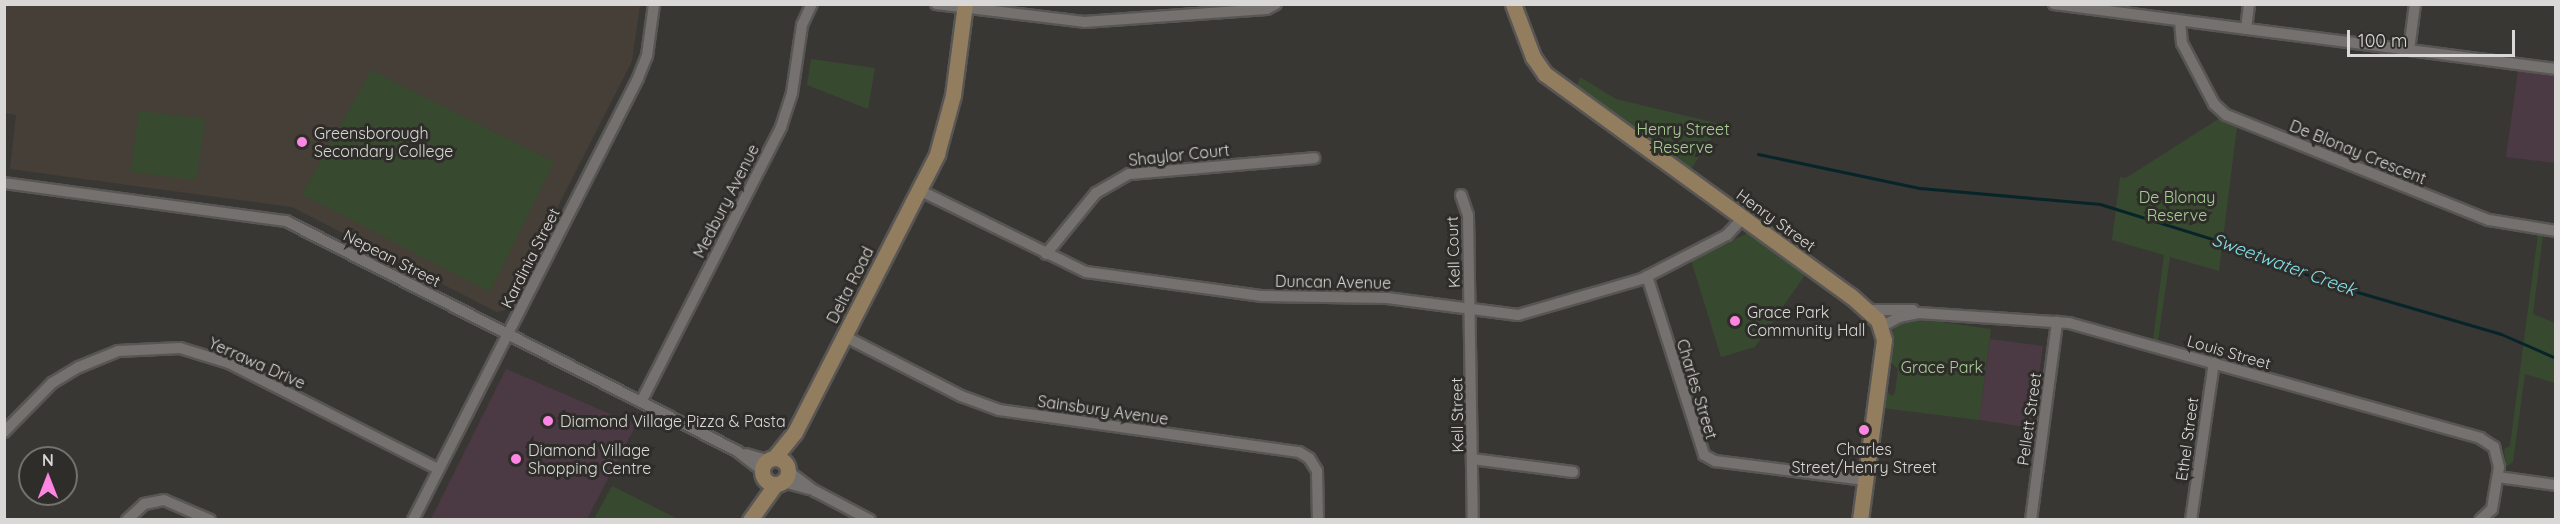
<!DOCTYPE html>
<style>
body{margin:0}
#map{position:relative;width:2560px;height:524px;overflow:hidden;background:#393734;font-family:Quicksand,sans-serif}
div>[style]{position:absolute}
.commercial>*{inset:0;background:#4b3943}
.built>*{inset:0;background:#463f38}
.green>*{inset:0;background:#374a2f}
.stream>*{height:3px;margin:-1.5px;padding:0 1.5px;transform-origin:1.5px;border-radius:1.5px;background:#072528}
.roads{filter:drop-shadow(2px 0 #585654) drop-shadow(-2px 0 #585654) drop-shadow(0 2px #585654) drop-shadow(0 -2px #585654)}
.street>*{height:10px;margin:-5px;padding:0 5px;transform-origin:5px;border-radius:5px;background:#74716e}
.secondary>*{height:15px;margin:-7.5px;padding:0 7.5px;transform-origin:7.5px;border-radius:7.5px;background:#937d5f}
.secondary>.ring{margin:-7.5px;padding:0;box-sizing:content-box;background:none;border:15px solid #937d5f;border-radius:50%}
.dots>*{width:16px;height:16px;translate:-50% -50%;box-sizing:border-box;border:3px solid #2f2d2a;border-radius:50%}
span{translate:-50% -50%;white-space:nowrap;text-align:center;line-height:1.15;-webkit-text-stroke:6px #2f2d2a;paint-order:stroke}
.park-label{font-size:16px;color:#a7cf95}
.poi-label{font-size:16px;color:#d9d8d6}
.left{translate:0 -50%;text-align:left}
.street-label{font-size:16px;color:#d9d8d6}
.water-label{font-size:18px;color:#84e1e9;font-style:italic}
.frame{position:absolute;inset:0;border:6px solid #d9d8d6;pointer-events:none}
.north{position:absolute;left:18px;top:446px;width:60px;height:60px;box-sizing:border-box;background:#2f2d2a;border:2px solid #73716f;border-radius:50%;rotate:0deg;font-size:16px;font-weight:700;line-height:24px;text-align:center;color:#d9d8d6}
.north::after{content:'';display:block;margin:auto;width:21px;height:27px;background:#fd86e2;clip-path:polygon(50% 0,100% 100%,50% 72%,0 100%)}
.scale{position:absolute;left:2347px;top:30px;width:168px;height:27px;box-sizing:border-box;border:3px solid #d9d8d6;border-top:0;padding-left:8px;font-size:18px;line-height:21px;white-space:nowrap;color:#d9d8d6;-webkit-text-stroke:4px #2f2d2a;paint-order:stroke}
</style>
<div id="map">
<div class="commercial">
<i style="clip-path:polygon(2518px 70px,2555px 74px,2555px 163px,2506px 157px)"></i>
<i style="clip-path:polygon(1990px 339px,2043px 346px,2032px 428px,1979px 420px)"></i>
<i style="clip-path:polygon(506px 369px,636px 425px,587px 519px,431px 519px)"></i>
</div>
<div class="built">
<i style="clip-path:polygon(5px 5px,640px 5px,632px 61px,505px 310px,497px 312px,292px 207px,10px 169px,16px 115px,5px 113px)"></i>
</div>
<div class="green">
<i style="clip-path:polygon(811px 59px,875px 68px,868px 109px,807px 85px)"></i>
<i style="clip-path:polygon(371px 70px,554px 162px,490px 292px,302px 194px)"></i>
<i style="clip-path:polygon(1580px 77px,1616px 99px,1720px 124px,1690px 171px,1576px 88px)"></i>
<i style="clip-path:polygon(139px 111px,205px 119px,196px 180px,131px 172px)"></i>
<i style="clip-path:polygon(2220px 118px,2237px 127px,2219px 271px,2170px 257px,2158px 341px,2153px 340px,2164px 255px,2112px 240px,2120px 177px,2126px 178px)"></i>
<i style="clip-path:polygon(1748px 233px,1807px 272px,1755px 347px,1721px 357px,1691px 260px)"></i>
<i style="clip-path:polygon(2538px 234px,2543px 235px,2533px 314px,2555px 323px,2555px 383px,2525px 374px,2513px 462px,2506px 467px,2504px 449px,2510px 446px)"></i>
<i style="clip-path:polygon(1906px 317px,1991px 329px,1979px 420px,1882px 408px,1884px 390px,1892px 396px,1895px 393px,1898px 369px,1888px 360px,1892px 331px)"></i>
<i style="clip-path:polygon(612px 486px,678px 519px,594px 519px)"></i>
</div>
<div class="stream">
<i style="left:1758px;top:154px;width:166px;rotate:11.9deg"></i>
<i style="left:1920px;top:188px;width:181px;rotate:5.1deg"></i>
<i style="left:2100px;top:204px;width:128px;rotate:17.3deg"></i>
<i style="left:2222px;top:242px;width:123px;rotate:20.9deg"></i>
<i style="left:2337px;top:286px;width:171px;rotate:16.3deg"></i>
<i style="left:2501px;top:334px;width:60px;rotate:23.6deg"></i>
</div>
<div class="roads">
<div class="street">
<i style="left:936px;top:4px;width:149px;rotate:6.9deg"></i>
<i style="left:1084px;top:22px;width:183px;rotate:-4.1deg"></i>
<i style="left:1267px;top:9px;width:10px;rotate:-29deg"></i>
<i style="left:2054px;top:4px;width:506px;rotate:7.38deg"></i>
<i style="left:2180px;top:21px;width:22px;rotate:85deg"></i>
<i style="left:2182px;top:43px;width:69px;rotate:62.3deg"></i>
<i style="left:2214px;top:104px;width:16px;rotate:43deg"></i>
<i style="left:2226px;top:115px;width:283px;rotate:21.8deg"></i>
<i style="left:2489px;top:220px;width:68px;rotate:9.3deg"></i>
<i style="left:2246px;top:29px;width:25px;rotate:-83deg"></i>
<i style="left:2409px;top:50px;width:46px;rotate:-82.6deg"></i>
<i style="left:4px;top:183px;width:285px;rotate:7.7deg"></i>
<i style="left:286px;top:221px;width:506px;rotate:27.02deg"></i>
<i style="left:737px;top:451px;width:31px;rotate:38deg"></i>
<i style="left:919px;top:190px;width:186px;rotate:26.2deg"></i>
<i style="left:1086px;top:272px;width:178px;rotate:7.8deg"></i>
<i style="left:1262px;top:296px;width:125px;rotate:0.9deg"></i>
<i style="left:1387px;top:298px;width:132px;rotate:7.4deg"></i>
<i style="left:1518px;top:315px;width:129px;rotate:-16.2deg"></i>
<i style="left:1642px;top:279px;width:96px;rotate:-27.4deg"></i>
<i style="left:1727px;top:235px;width:23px;rotate:-47deg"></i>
<i style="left:1461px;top:195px;width:21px;rotate:71deg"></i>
<i style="left:1468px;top:215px;width:305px;rotate:89.1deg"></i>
<i style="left:1046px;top:254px;width:79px;rotate:-50.7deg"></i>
<i style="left:1096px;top:193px;width:38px;rotate:-30deg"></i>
<i style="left:1129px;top:174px;width:186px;rotate:-4.9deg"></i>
<i style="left:1647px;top:276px;width:188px;rotate:72.3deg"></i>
<i style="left:1704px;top:455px;width:13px;rotate:29deg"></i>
<i style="left:1715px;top:461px;width:151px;rotate:7.2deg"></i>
<i style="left:1868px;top:310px;width:45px"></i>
<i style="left:1881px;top:327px;width:21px;rotate:-29deg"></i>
<i style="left:1899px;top:317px;width:20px;rotate:-11deg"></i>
<i style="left:1919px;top:313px;width:150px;rotate:3.8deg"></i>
<i style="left:2069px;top:323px;width:427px;rotate:15.6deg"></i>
<i style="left:2480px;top:438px;width:17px;rotate:33deg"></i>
<i style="left:2494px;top:447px;width:21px;rotate:76deg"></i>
<i style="left:2499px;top:467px;width:43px;rotate:99.5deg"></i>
<i style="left:2492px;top:509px;width:16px;rotate:137deg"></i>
<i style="left:844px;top:336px;width:131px;rotate:27.1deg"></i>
<i style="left:961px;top:396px;width:40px;rotate:20.2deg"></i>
<i style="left:999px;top:410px;width:303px;rotate:8deg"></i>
<i style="left:1299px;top:452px;width:12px;rotate:31deg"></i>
<i style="left:1309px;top:458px;width:15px;rotate:58deg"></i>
<i style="left:1317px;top:471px;width:49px;rotate:88.8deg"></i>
<i style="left:641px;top:402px;width:309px;rotate:-63deg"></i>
<i style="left:781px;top:127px;width:36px;rotate:-72deg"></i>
<i style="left:792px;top:93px;width:69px;rotate:-81.6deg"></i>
<i style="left:802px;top:25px;width:23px;rotate:-65deg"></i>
<i style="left:4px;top:432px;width:69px;rotate:-45.6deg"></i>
<i style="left:52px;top:383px;width:31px;rotate:-31deg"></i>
<i style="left:79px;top:367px;width:42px;rotate:-22.3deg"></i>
<i style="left:118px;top:351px;width:62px;rotate:-2.8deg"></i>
<i style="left:180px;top:348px;width:51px;rotate:17deg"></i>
<i style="left:229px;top:363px;width:234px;rotate:26.9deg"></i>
<i style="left:746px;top:454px;width:21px;rotate:17deg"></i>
<i style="left:1472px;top:459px;width:102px;rotate:7.3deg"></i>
<i style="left:788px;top:471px;width:34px;rotate:37deg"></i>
<i style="left:815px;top:491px;width:62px;rotate:27.8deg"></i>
<i style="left:2498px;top:477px;width:59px;rotate:7.9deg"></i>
<i style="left:783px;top:482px;width:27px;rotate:15deg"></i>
<i style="left:127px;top:520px;width:23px;rotate:-43deg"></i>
<i style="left:144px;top:504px;width:20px;rotate:-11deg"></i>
<i style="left:164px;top:500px;width:50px;rotate:23.5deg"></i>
<i style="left:413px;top:520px;width:496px;rotate:-63deg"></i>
<i style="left:638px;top:78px;width:24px;rotate:-68deg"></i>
<i style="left:647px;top:56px;width:52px;rotate:-82.3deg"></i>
<i style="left:2031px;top:520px;width:200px;rotate:-82.5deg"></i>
<i style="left:2191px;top:520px;width:159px;rotate:-81.7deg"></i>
</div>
<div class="secondary">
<i style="left:1513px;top:4px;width:57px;rotate:69.3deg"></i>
<i style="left:1533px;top:57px;width:21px;rotate:55deg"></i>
<i style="left:1545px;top:74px;width:378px;rotate:36deg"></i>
<i style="left:1851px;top:296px;width:36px;rotate:42deg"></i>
<i style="left:1878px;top:320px;width:21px;rotate:73deg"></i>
<i style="left:1884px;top:340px;width:182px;rotate:97.6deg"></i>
<i class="ring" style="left:762px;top:458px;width:11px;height:11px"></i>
<i style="left:774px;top:458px;width:33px;rotate:-51deg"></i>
<i style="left:795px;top:432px;width:312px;rotate:-62.9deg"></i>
<i style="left:937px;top:154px;width:61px;rotate:-74.8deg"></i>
<i style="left:953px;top:95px;width:92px;rotate:-82.5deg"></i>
<i style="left:750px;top:520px;width:43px;rotate:-54.5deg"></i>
</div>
</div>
<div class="dots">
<i style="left:302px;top:142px;background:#fd86e2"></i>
<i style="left:1735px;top:321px;background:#fd86e2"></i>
<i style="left:548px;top:421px;background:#fd86e2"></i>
<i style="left:1864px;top:430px;background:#fd86e2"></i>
<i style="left:516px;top:459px;background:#fd86e2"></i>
</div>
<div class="park-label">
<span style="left:1683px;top:138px">Henry Street<br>Reserve</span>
<span style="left:2177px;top:206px">De Blonay<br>Reserve</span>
<span style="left:1942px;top:367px">Grace Park</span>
</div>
<div class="poi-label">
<span class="left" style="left:314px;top:142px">Greensborough<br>Secondary College</span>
<span class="left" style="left:1747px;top:321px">Grace Park<br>Community Hall</span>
<span class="left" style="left:560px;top:421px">Diamond Village Pizza &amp; Pasta</span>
<span style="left:1864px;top:458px">Charles<br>Street/Henry Street</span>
<span class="left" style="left:528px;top:459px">Diamond Village<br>Shopping Centre</span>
</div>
<div class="street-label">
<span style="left:2358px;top:152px;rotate:22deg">De Blonay Crescent</span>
<span style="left:1179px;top:155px;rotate:-6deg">Shaylor Court</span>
<span style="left:726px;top:201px;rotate:-63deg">Medbury Avenue</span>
<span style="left:1776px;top:220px;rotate:36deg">Henry Street</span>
<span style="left:1453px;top:252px;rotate:-92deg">Kell Court</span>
<span style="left:392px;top:258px;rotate:27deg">Nepean Street</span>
<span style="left:530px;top:258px;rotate:-63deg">Kardinia Street</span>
<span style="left:1333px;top:282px;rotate:1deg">Duncan Avenue</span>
<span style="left:850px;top:285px;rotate:-63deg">Delta Road</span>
<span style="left:2229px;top:352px;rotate:16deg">Louis Street</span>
<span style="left:257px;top:363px;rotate:24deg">Yerrawa Drive</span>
<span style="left:1697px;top:389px;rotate:73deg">Charles Street</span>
<span style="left:1103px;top:410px;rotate:8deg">Sainsbury Avenue</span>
<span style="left:1457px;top:415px;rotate:-91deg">Kell Street</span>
<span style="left:2029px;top:419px;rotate:-82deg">Pellett Street</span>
<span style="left:2187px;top:439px;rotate:-82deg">Ethel Street</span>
</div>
<div class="water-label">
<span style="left:2284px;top:265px;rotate:20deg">Sweetwater Creek</span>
</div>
<div class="frame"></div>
<div class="north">N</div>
<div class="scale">100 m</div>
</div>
